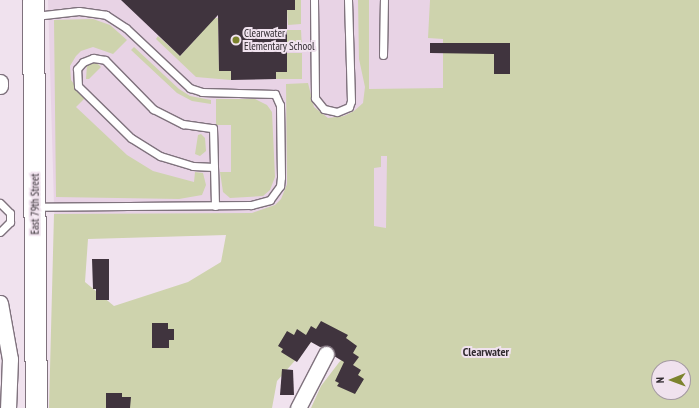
<!DOCTYPE html>
<style>
body{margin:0}
#map{position:relative;width:699px;height:408px;overflow:hidden;background:#f0e2ee;font-family:"PT Sans Narrow",sans-serif}
div>[style]{position:absolute}
.built>*{inset:0;background:#e8d3e5}
.green>*{inset:0;background:#ced3ad}
.building>*{inset:0;background:#40343e}
.roads{filter:drop-shadow(1px 0 #7f727d) drop-shadow(-1px 0 #7f727d) drop-shadow(0 1px #7f727d) drop-shadow(0 -1px #7f727d)}
.lane>*{height:7px;margin:-3.5px;padding:0 3.5px;transform-origin:3.5px;border-radius:3.5px;background:#fff}
.street>*{height:15px;margin:-7.5px;padding:0 7.5px;transform-origin:7.5px;border-radius:7.5px;background:#fff}
.secondary>*{height:21px;margin:-10.5px;padding:0 10.5px;transform-origin:10.5px;border-radius:10.5px;background:#fff}
.dots>*{width:11px;height:11px;translate:-50% -50%;box-sizing:border-box;border:2px solid #f0e2ee;border-radius:50%}
span{translate:-50% -50%;white-space:nowrap;text-align:center;line-height:1.15;-webkit-text-stroke:4px #f0e2ee;paint-order:stroke}
.poi-label{font-size:11px;color:#312b30}
.left{translate:0 -50%;text-align:left}
.street-label{font-size:11px;color:#312b30}
.neighbourhood-label{font-size:12px;color:#312b30;font-weight:700}
.north{position:absolute;left:651px;top:360px;width:40px;height:40px;box-sizing:border-box;background:#f0e2ee;border:1px solid #a499a2;border-radius:50%;rotate:269deg;font-size:11px;font-weight:700;line-height:16px;text-align:center;color:#312b30}
.north::after{content:'';display:block;margin:auto;width:14px;height:18px;background:#7c832e;clip-path:polygon(50% 0,100% 100%,50% 72%,0 100%)}
</style>
<div id="map">
<div class="built">
<i style="clip-path:polygon(48px 0,699px 0,683px 392px,683px 368px,379px 231px,55px 239px)"></i>
</div>
<div class="green">
<i style="clip-path:polygon(295px 0,301px 0,301px 24px,288px 25px,287px 10px,295px 10px)"></i>
<i style="clip-path:polygon(evenodd,358px 0,369px 0,369px 89px,443px 88px,443px 39px,428px 38px,430px 0,699px 0,699px 408px,311px 408px,321px 386px,347px 352px,321px 331px,277px 381px,272px 408px,49px 408px,54px 214px,252px 213px,275px 205px,281px 199px,287px 184px,286px 84px,308px 83px,314px 107px,328px 118px,344px 116px,354px 111px,363px 103px,365px 87px,359px 59px,358px 0,381px 156px,387px 156px,386px 228px,374px 226px,374px 168px,381px 167px,381px 156px,358px 0,226px 235px,221px 262px,188px 282px,114px 306px,85px 282px,88px 239px,226px 235px,358px 0,659px 368px,683px 368px,683px 392px,659px 392px,659px 368px)"></i>
<i style="clip-path:polygon(218px 18px,219px 71px,231px 71px,231px 80px,196px 77px,156px 39px,158px 36px,180px 56px,201px 33px,201px 19px)"></i>
<i style="clip-path:polygon(93px 19px,110px 25px,127px 40px,113px 54px,93px 47px,81px 51px,76px 56px,70px 66px,71px 80px,85px 98px,76px 107px,127px 155px,153px 171px,194px 182px,195px 172px,203px 173px,206px 185px,202px 195px,179px 199px,56px 197px,54px 20px)"></i>
<i style="clip-path:polygon(264px 30px,301px 30px,302px 48px,287px 49px)"></i>
<i style="clip-path:polygon(134px 47px,179px 89px,190px 96px,211px 100px,211px 104px,192px 101px,177px 93px,131px 50px)"></i>
<i style="clip-path:polygon(287px 53px,302px 53px,302px 79px,276px 79px,276px 72px,287px 72px)"></i>
<i style="clip-path:polygon(96px 62px,101px 67px,89px 79px,86px 79px,87px 65px)"></i>
<i style="clip-path:polygon(216px 99px,255px 99px,267px 105px,272px 112px,275px 177px,270px 190px,263px 196px,230px 198px,223px 192px,220px 172px,231px 172px,231px 125px,216px 125px)"></i>
<i style="clip-path:polygon(201px 134px,205px 138px,206px 151px,200px 156px,195px 154px,198px 135px)"></i>
</div>
<div class="building">
<i style="clip-path:polygon(121px 0,295px 0,295px 10px,287px 10px,287px 72px,276px 72px,276px 79px,231px 80px,231px 71px,219px 71px,218px 15px,180px 56px)"></i>
<i style="clip-path:polygon(430px 43px,510px 43px,510px 74px,494px 74px,494px 54px,430px 53px)"></i>
<i style="clip-path:polygon(92px 259px,109px 259px,109px 300px,96px 300px,96px 289px,93px 289px)"></i>
<i style="clip-path:polygon(321px 321px,348px 335px,346px 338px,357px 346px,353px 353px,359px 357px,353px 365px,361px 370px,358px 375px,364px 379px,355px 394px,337px 386px,339px 383px,335px 381px,344px 362px,334px 356px,330px 346px,320px 347px,311px 342px,297px 362px,281px 352px,283px 349px,278px 346px,287px 331px,294px 335px,297px 329px,306px 335px,311px 326px,316px 329px)"></i>
<i style="clip-path:polygon(152px 323px,168px 323px,168px 329px,174px 329px,174px 340px,169px 340px,169px 348px,152px 348px)"></i>
<i style="clip-path:polygon(282px 369px,293px 370px,294px 395px,280px 395px)"></i>
<i style="clip-path:polygon(106px 393px,122px 393px,122px 397px,131px 397px,130px 408px,106px 408px)"></i>
</div>
<div class="roads">
<div class="lane">
<i style="left:314px;top:0;width:98px;rotate:89.4deg"></i>
<i style="left:315px;top:98px;width:14px;rotate:51deg"></i>
<i style="left:324px;top:109px;width:13px;rotate:13deg"></i>
<i style="left:337px;top:112px;width:13px;rotate:-23deg"></i>
<i style="left:349px;top:107px;width:6px;rotate:-72deg"></i>
<i style="left:351px;top:101px;width:101px;rotate:-91.7deg"></i>
<i style="left:35px;top:16px;width:44px;rotate:-6.5deg"></i>
<i style="left:79px;top:11px;width:27px;rotate:8deg"></i>
<i style="left:106px;top:15px;width:24px;rotate:33deg"></i>
<i style="left:126px;top:28px;width:88px;rotate:43.2deg"></i>
<i style="left:190px;top:88px;width:13px;rotate:18deg"></i>
<i style="left:202px;top:92px;width:73px;rotate:1.6deg"></i>
<i style="left:275px;top:94px;width:12px;rotate:66deg"></i>
<i style="left:280px;top:105px;width:72px;rotate:89.2deg"></i>
<i style="left:281px;top:177px;width:9px;rotate:96deg"></i>
<i style="left:280px;top:186px;width:17px;rotate:126deg"></i>
<i style="left:270px;top:200px;width:20px;rotate:165deg"></i>
<i style="left:251px;top:205px;width:214px;rotate:179.5deg"></i>
<i style="left:383px;top:55px;width:55px;rotate:-89deg"></i>
<i style="left:214px;top:167px;width:21px;rotate:-177deg"></i>
<i style="left:193px;top:166px;width:34px;rotate:-163deg"></i>
<i style="left:160px;top:156px;width:34px;rotate:-148deg"></i>
<i style="left:131px;top:138px;width:74px;rotate:-135.5deg"></i>
<i style="left:78px;top:86px;width:17px;rotate:-93deg"></i>
<i style="left:77px;top:69px;width:9px;rotate:-49deg"></i>
<i style="left:83px;top:62px;width:11px;rotate:-22deg"></i>
<i style="left:93px;top:58px;width:12px;rotate:9deg"></i>
<i style="left:105px;top:60px;width:69px;rotate:45.6deg"></i>
<i style="left:153px;top:109px;width:34px;rotate:27deg"></i>
<i style="left:183px;top:124px;width:30px;rotate:8deg"></i>
<i style="left:213px;top:128px;width:78px;rotate:88.5deg"></i>
<i style="left:0;top:203px;width:14px;rotate:45deg"></i>
<i style="left:10px;top:213px;width:9px;rotate:90deg"></i>
<i style="left:10px;top:222px;width:14px;rotate:135deg"></i>
</div>
<div class="street">
<i style="left:0;top:82px;width:4px;rotate:90deg"></i>
<i style="left:0;top:303px;width:57px;rotate:79.9deg"></i>
<i style="left:10px;top:359px;width:49px;rotate:92.3deg"></i>
<i style="left:298px;top:408px;width:61px;rotate:-62.6deg"></i>
</div>
<div class="secondary">
<i style="left:33px;top:0;width:408px;rotate:89.6deg"></i>
</div>
</div>
<div class="dots">
<i style="left:236px;top:40px;background:#7c832e"></i>
</div>
<div class="poi-label">
<span class="left" style="left:244px;top:40px">Clearwater<br>Elementary School</span>
</div>
<div class="street-label">
<span style="left:35px;top:204px;rotate:-90deg">East 79th Street</span>
</div>
<div class="neighbourhood-label">
<span style="left:486px;top:352px">Clearwater</span>
</div>
<div class="north">N</div>
</div>
